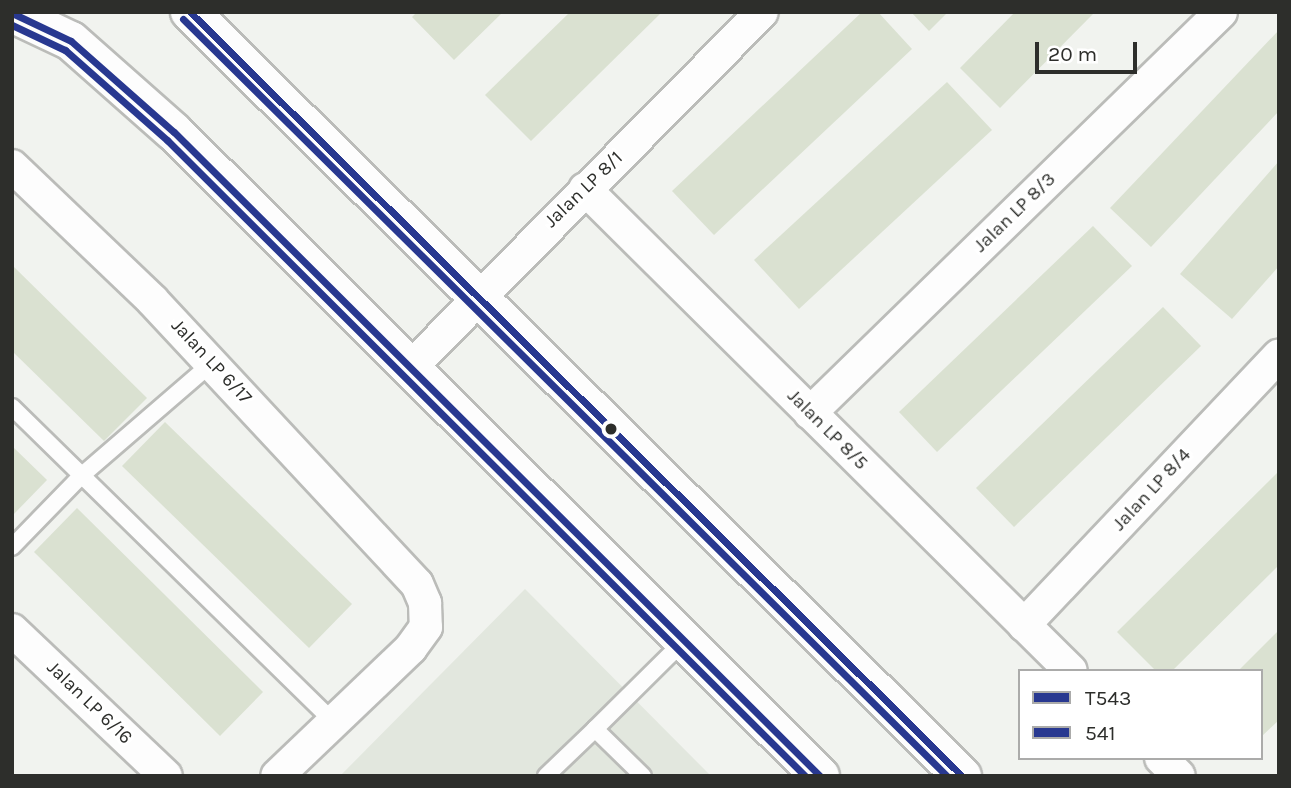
<!DOCTYPE html>
<style>
body{margin:0}
#map{position:relative;width:1291px;height:788px;overflow:hidden;background:#f1f3ef;font-family:Karla,sans-serif}
div>[style]{position:absolute}
.built>*{inset:0;background:#e2e7de}
.building>*{inset:0;background:#dae1d1}
.roads{filter:drop-shadow(2px 0 #bbbcb9) drop-shadow(-2px 0 #bbbcb9) drop-shadow(0 2px #bbbcb9) drop-shadow(0 -2px #bbbcb9)}
.lane>*{height:16px;margin:-8px;padding:0 8px;transform-origin:8px;border-radius:8px;background:#fdfdfd}
.street>*{height:32px;margin:-16px;padding:0 16px;transform-origin:16px;border-radius:16px;background:#fdfdfd}
.secondary>*{height:38px;margin:-19px;padding:0 19px;transform-origin:19px;border-radius:19px;background:#fdfdfd}
.bus-1>*{height:7px;margin:-3.5px;padding:0 3.5px;transform-origin:3.5px;border-radius:3.5px;background:#283890}
.bus-2>*{height:7px;margin:-3.5px;padding:0 3.5px;transform-origin:3.5px;border-radius:3.5px;background:#283890}
.dots>*{width:19px;height:19px;translate:-50% -50%;box-sizing:border-box;border:4px solid #fff;border-radius:50%}
span{translate:-50% -50%;white-space:nowrap;text-align:center;line-height:1.15;-webkit-text-stroke:6px #fff;paint-order:stroke}
.street-label{font-size:19px;color:#2d2e2b}
.frame{position:absolute;inset:0;border:14px solid #2d2e2b;pointer-events:none}
.legend{position:absolute;left:1018px;top:669px;width:245px;height:91px;box-sizing:border-box;background:#fff;border:2px solid #ababaa;margin:0;padding:9px 12px;list-style:none;font-size:21px;color:#2d2e2b}
.legend li{display:flex;align-items:center;gap:14px;height:35px}
.legend b{width:35px;border:2px solid #ababaa}
.scale{position:absolute;left:1035px;top:42px;width:102px;height:32px;box-sizing:border-box;border:4px solid #2d2e2b;border-top:0;padding-left:9px;font-size:21px;line-height:24px;white-space:nowrap;color:#2d2e2b;-webkit-text-stroke:5px #fff;paint-order:stroke}
</style>
<div id="map">
<div class="built">
<i style="clip-path:polygon(525px 589px,711px 776px,340px 776px)"></i>
</div>
<div class="building">
<i style="clip-path:polygon(417px 12px,503px 12px,454px 60px,412px 17px)"></i>
<i style="clip-path:polygon(570px 12px,662px 12px,531px 141px,485px 95px)"></i>
<i style="clip-path:polygon(862px 12px,878px 12px,912px 49px,714px 235px,672px 191px)"></i>
<i style="clip-path:polygon(911px 12px,948px 12px,929px 31px)"></i>
<i style="clip-path:polygon(1015px 12px,1095px 12px,1000px 108px,960px 68px)"></i>
<i style="clip-path:polygon(1279px 30px,1279px 111px,1151px 247px,1110px 208px)"></i>
<i style="clip-path:polygon(947px 82px,992px 130px,799px 309px,754px 260px)"></i>
<i style="clip-path:polygon(1279px 161px,1279px 266px,1232px 319px,1180px 274px)"></i>
<i style="clip-path:polygon(1093px 226px,1132px 266px,937px 452px,899px 412px)"></i>
<i style="clip-path:polygon(12px 265px,147px 398px,104px 441px,12px 351px)"></i>
<i style="clip-path:polygon(1163px 307px,1201px 346px,1014px 527px,976px 488px)"></i>
<i style="clip-path:polygon(165px 422px,352px 604px,309px 648px,122px 466px)"></i>
<i style="clip-path:polygon(12px 446px,47px 480px,12px 516px)"></i>
<i style="clip-path:polygon(1279px 471px,1279px 565px,1172px 671px,1156px 671px,1117px 632px)"></i>
<i style="clip-path:polygon(77px 508px,263px 692px,220px 736px,34px 552px)"></i>
<i style="clip-path:polygon(1279px 630px,1279px 720px,1261px 737px,1261px 671px,1238px 671px)"></i>
</div>
<div class="roads">
<div class="lane">
<i style="left:12px;top:407px;width:450px;rotate:44.4deg"></i>
<i style="left:12px;top:547px;width:99px;rotate:-45.8deg"></i>
<i style="left:81px;top:476px;width:173px;rotate:-40.8deg"></i>
<i style="left:595px;top:729px;width:127px;rotate:-44.7deg"></i>
<i style="left:546px;top:776px;width:68px;rotate:-43.8deg"></i>
<i style="left:595px;top:729px;width:67px;rotate:44.4deg"></i>
</div>
<div class="street">
<i style="left:12px;top:166px;width:194px;rotate:43.7deg"></i>
<i style="left:152px;top:300px;width:388px;rotate:47deg"></i>
<i style="left:417px;top:584px;width:21px;rotate:67deg"></i>
<i style="left:425px;top:603px;width:24px;rotate:88deg"></i>
<i style="left:426px;top:627px;width:26px;rotate:126deg"></i>
<i style="left:411px;top:648px;width:185px;rotate:136.3deg"></i>
<i style="left:585px;top:189px;width:684px;rotate:44.76deg"></i>
<i style="left:408px;top:370px;width:503px;rotate:-45.32deg"></i>
<i style="left:810px;top:413px;width:574px;rotate:-44.29deg"></i>
<i style="left:1024px;top:625px;width:371px;rotate:-46.6deg"></i>
<i style="left:12px;top:630px;width:212px;rotate:43.5deg"></i>
<i style="left:1161px;top:758px;width:25px;rotate:45deg"></i>
</div>
<div class="secondary">
<i style="left:190px;top:12px;width:1086px;rotate:44.7deg"></i>
<i style="left:12px;top:13px;width:65px;rotate:25.4deg"></i>
<i style="left:71px;top:41px;width:137px;rotate:41.5deg"></i>
<i style="left:174px;top:132px;width:912px;rotate:44.91deg"></i>
</div>
</div>
<div class="bus-1">
<i style="left:190px;top:12px;width:1086px;rotate:44.7deg"></i>
<i style="left:12px;top:13px;width:65px;rotate:25.4deg"></i>
<i style="left:71px;top:41px;width:137px;rotate:41.5deg"></i>
<i style="left:174px;top:132px;width:912px;rotate:44.91deg"></i>
</div>
<div class="bus-2">
<i style="left:183px;top:19px;width:1076px;rotate:44.74deg"></i>
<i style="left:12px;top:25px;width:59px;rotate:25.3deg"></i>
<i style="left:65px;top:50px;width:136px;rotate:41.4deg"></i>
<i style="left:167px;top:140px;width:901px;rotate:44.91deg"></i>
</div>
<div class="dots">
<i style="left:611px;top:429px;background:#2d2e2b"></i>
</div>
<div class="street-label">
<span style="left:584px;top:190px;rotate:-44deg">Jalan LP 8/1</span>
<span style="left:1015px;top:213px;rotate:-44deg">Jalan LP 8/3</span>
<span style="left:211px;top:362px;rotate:47deg">Jalan LP 6/17</span>
<span style="left:827px;top:430px;rotate:45deg">Jalan LP 8/5</span>
<span style="left:1152px;top:490px;rotate:-47deg">Jalan LP 8/4</span>
<span style="left:89px;top:703px;rotate:44deg">Jalan LP 6/16</span>
</div>
<div class="frame"></div>
<ul class="legend">
<li><b style="height:9px;background:#283890"></b>T543</li>
<li><b style="height:9px;background:#283890"></b>541</li>
</ul>
<div class="scale">20 m</div>
</div>
